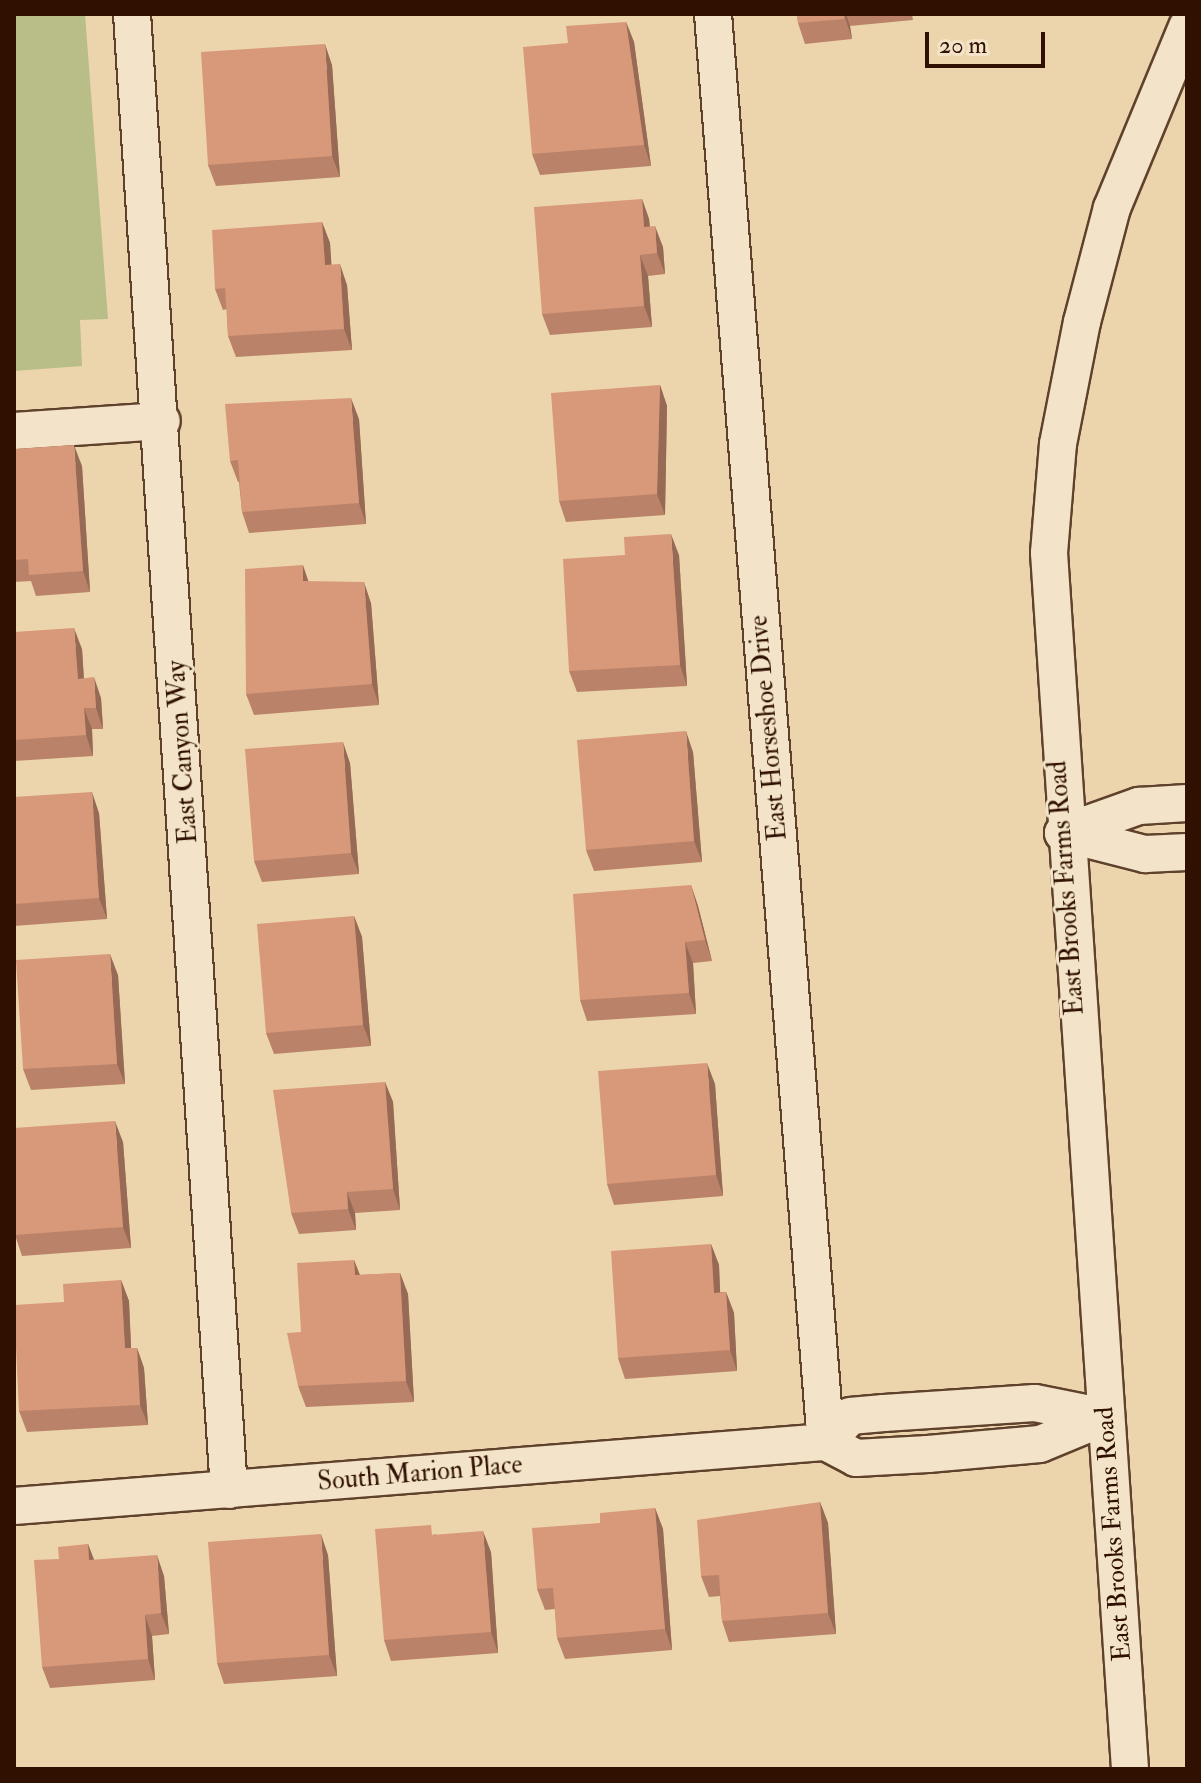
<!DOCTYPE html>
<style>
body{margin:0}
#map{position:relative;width:1201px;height:1783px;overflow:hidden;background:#ecd5ac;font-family:"IM FELL Double Pica",serif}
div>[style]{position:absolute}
.green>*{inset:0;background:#b9bd88}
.roads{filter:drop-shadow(2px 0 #5f412c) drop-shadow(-2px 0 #5f412c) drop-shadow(0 2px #5f412c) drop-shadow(0 -2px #5f412c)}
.minor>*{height:36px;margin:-18px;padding:0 18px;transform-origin:18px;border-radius:18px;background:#f3e4c9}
.wall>*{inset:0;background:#ba8369}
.shaded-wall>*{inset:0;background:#976a55}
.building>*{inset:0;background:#d8987a}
span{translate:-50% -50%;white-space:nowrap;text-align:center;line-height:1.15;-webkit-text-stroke:6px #f3e4c9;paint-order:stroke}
.street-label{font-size:26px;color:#301001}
.frame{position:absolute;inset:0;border:16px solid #301001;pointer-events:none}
.scale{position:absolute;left:925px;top:32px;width:120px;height:36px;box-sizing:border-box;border:4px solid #301001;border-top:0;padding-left:10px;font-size:24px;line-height:28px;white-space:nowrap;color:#301001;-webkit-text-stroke:6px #f3e4c9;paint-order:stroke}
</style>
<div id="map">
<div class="green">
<i style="clip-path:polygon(14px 14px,85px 14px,108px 319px,80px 320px,82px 366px,14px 371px)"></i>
</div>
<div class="roads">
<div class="minor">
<i style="left:132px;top:14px;width:1479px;rotate:86.24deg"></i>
<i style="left:713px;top:14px;width:1432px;rotate:85.48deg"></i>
<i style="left:14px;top:431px;width:148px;rotate:-3.9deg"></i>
<i style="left:1063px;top:833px;width:81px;rotate:-19.6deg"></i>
<i style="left:1139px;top:806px;width:48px;rotate:-3.6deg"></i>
<i style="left:1063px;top:833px;width:85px;rotate:14.4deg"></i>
<i style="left:1145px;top:854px;width:42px;rotate:-2.7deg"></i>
<i style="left:826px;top:1442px;width:35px;rotate:-47deg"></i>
<i style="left:850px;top:1416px;width:34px;rotate:-5deg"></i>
<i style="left:884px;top:1413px;width:151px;rotate:-3.8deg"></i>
<i style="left:1035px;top:1403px;width:71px;rotate:11.3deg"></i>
<i style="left:14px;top:1506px;width:815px;rotate:-4.51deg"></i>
<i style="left:826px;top:1442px;width:34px;rotate:28deg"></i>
<i style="left:856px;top:1458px;width:72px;rotate:-3.2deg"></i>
<i style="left:928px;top:1454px;width:112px;rotate:-5.1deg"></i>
<i style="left:1040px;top:1444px;width:70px;rotate:-22.6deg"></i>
<i style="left:1130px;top:1769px;width:1219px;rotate:-93.81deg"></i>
<i style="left:1049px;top:553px;width:109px;rotate:-85.3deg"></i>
<i style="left:1058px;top:444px;width:124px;rotate:-78.9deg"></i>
<i style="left:1082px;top:322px;width:118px;rotate:-75.3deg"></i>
<i style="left:1112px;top:208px;width:196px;rotate:-67.5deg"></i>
</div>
</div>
<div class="wall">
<i style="clip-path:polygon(797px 14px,912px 14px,913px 20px,850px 26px,852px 39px,805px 44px,798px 23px)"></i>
<i style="clip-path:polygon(626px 22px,634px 42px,651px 166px,540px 175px,532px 154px,568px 43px)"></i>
<i style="clip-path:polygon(332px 65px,340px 177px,216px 186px,208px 165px)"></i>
<i style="clip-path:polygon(642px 199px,649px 219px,650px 227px,663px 247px,665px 274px,648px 276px,652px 327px,550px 335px,542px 314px)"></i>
<i style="clip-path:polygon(322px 222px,330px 243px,331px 265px,347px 285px,352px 350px,236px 357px,228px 336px,227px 309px,223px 310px,215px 289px)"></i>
<i style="clip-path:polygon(660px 385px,667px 406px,665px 515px,566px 522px,559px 501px)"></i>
<i style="clip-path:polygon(359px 419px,366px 524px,249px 533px,242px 512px,239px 482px,238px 482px,230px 461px)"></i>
<i style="clip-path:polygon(14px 449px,82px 466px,90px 592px,36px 596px,31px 581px,14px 582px)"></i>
<i style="clip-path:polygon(679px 555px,687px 686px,577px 692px,569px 671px)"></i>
<i style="clip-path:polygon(309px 582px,371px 603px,379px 705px,254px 715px,246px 694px)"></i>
<i style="clip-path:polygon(14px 632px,82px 649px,84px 678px,101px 698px,103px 729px,92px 729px,93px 756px,14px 761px)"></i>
<i style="clip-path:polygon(693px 752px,702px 862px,594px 871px,586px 850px)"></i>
<i style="clip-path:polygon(350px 763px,359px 874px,262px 882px,254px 861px)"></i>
<i style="clip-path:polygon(14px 797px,99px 813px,107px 919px,14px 926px)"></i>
<i style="clip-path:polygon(691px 885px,698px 906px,712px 961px,693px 963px,696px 1014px,587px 1021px,580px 1000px)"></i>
<i style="clip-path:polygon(354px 916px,362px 937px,371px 1046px,274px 1054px,266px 1033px)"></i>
<i style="clip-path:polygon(118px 975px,125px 1084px,31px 1090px,23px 1069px)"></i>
<i style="clip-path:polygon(385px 1082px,393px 1102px,400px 1210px,355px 1213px,356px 1230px,299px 1234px,291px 1213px)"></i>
<i style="clip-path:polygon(715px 1084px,723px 1196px,614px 1205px,607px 1184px)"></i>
<i style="clip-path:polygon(123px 1142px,131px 1248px,22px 1256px,15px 1235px)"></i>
<i style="clip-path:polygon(711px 1244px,719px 1265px,720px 1292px,726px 1292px,734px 1313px,737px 1371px,625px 1379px,618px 1358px)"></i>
<i style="clip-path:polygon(354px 1260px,360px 1275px,400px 1273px,408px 1294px,414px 1402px,306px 1407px,298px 1386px,301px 1332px)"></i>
<i style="clip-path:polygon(121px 1280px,129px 1301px,131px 1348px,137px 1348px,144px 1368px,148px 1425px,27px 1432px,19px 1411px,64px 1302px)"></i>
<i style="clip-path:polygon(820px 1502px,828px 1523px,836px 1634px,729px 1642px,722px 1621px,720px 1596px,709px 1597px,701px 1576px)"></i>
<i style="clip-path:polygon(655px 1508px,663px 1529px,672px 1650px,565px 1659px,557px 1638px,555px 1609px,545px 1610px,537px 1589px,600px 1523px)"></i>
<i style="clip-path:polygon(434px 1534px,491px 1552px,498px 1653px,391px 1661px,384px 1640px)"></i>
<i style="clip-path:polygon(88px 1544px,94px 1560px,164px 1576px,169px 1634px,152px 1636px,155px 1680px,50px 1688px,42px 1667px,59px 1559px)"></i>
<i style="clip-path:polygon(328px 1555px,337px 1676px,224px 1684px,217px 1663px)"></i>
</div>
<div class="shaded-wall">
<i style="clip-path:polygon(844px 14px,846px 14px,850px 26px,852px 39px)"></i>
<i style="clip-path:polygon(626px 22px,634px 42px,651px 166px,644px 145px)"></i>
<i style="clip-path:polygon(325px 44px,332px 65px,340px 177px,332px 156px)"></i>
<i style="clip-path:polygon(642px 199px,649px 219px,652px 248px,644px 227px)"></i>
<i style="clip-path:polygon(322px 222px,330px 243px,333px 286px,325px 265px)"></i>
<i style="clip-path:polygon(655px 226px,663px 247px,665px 274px,657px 253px)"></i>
<i style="clip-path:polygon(640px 255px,648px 276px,652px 327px,644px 306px)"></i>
<i style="clip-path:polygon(340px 264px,347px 285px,352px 350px,344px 329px)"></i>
<i style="clip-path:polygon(660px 385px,667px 406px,665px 515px,657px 494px)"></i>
<i style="clip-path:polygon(351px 398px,359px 419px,366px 524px,359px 503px)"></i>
<i style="clip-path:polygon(74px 445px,82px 466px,90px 592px,83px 571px)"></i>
<i style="clip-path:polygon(671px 534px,679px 555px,687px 686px,680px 665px)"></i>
<i style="clip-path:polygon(303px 565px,310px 586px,303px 581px)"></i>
<i style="clip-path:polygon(364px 582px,371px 603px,379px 705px,372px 684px)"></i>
<i style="clip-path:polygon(74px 628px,82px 649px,85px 699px,78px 679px)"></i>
<i style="clip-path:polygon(94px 677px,101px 698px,103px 729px,96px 708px)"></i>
<i style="clip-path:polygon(84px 708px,92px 729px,93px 756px,86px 735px)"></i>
<i style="clip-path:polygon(686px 731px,693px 752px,702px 862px,694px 841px)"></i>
<i style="clip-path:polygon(343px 742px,350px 763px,359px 874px,351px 853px)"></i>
<i style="clip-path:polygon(92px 792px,99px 813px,107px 919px,99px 898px)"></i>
<i style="clip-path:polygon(691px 885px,698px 906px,712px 961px,705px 940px)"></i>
<i style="clip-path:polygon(354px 916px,362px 937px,371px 1046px,363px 1025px)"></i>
<i style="clip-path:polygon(685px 942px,693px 963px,696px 1014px,689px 993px)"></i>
<i style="clip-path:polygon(110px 954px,118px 975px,125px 1084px,117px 1064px)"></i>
<i style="clip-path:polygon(707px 1063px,715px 1084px,723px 1196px,716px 1175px)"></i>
<i style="clip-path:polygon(385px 1082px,393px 1102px,400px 1210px,393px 1189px)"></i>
<i style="clip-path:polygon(115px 1121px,123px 1142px,131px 1248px,123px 1227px)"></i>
<i style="clip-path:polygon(347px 1192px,355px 1213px,356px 1230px,348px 1209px)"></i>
<i style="clip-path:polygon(711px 1244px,719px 1265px,721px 1313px,714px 1293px)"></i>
<i style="clip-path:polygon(354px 1260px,362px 1281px,355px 1275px)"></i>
<i style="clip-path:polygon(400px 1273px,408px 1294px,414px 1402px,406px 1381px)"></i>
<i style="clip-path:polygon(121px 1280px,129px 1301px,132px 1369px,125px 1348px)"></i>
<i style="clip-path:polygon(726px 1292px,734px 1313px,737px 1371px,730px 1350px)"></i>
<i style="clip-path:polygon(137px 1348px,144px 1368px,148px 1425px,140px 1405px)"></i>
<i style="clip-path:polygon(820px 1502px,828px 1523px,836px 1634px,828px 1613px)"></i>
<i style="clip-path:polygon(655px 1508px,663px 1529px,672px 1650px,665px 1629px)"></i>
<i style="clip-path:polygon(483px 1531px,491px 1552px,498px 1653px,491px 1632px)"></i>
<i style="clip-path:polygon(321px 1534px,328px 1555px,337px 1676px,329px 1655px)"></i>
<i style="clip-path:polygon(88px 1544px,96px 1565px,89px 1560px)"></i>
<i style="clip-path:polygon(157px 1555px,164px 1576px,169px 1634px,161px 1613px)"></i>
<i style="clip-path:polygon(145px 1615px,152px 1636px,155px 1680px,148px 1659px)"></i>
</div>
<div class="building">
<i style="clip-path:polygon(797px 14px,844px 14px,844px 19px,798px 23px)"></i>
<i style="clip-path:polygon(626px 22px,644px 145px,532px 154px,523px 47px,568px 43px,566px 26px)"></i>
<i style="clip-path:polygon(325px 44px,332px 156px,208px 165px,201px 52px)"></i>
<i style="clip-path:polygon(642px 199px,644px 227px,655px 226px,657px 253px,640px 255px,644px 306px,542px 314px,534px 207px)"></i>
<i style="clip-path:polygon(322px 222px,325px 265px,340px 264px,344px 329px,228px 336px,225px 288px,215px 289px,212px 230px)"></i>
<i style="clip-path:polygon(660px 385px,657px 494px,559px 501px,551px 393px)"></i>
<i style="clip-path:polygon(351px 398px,359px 503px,242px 512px,238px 460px,230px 461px,225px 404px)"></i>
<i style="clip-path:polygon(74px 445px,83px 571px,29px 575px,28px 559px,14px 560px,14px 449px)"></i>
<i style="clip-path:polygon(671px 534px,680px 665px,569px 671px,563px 559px,625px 555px,624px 537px)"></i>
<i style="clip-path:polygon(303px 565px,303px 581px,364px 582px,372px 684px,246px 694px,245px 569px)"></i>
<i style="clip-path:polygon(74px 628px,78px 679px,94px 677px,96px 708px,84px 708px,86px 735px,14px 740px,14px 632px)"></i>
<i style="clip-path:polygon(686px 731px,694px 841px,586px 850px,577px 740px)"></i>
<i style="clip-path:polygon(343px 742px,351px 853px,254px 861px,245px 749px)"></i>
<i style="clip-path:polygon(92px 792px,99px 898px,14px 904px,14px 797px)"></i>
<i style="clip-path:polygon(691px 885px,705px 940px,685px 942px,689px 993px,580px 1000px,573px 894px)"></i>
<i style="clip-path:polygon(354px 916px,363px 1025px,266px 1033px,257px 924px)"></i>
<i style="clip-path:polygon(110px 954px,117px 1064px,23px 1069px,16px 960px)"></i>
<i style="clip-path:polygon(707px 1063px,716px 1175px,607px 1184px,598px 1071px)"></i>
<i style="clip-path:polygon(385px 1082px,393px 1189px,347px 1192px,348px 1209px,291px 1213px,273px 1090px)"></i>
<i style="clip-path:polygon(115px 1121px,123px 1227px,15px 1235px,14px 1128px)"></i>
<i style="clip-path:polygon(711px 1244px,714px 1293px,726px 1292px,730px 1350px,618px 1358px,611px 1251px)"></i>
<i style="clip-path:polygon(354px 1260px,355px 1275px,400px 1273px,406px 1381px,298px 1386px,287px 1333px,301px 1332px,297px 1263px)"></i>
<i style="clip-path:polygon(121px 1280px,125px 1348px,137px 1348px,140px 1405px,19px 1411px,14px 1305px,64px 1302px,63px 1284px)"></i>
<i style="clip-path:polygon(820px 1502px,828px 1613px,722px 1621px,719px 1575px,701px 1576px,697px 1520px)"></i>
<i style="clip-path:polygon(655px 1508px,665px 1629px,557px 1638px,553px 1588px,537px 1589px,532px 1528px,600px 1523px,600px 1513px)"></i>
<i style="clip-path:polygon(431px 1525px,432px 1535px,483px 1531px,491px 1632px,384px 1640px,375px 1529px)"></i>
<i style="clip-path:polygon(321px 1534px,329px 1655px,217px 1663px,208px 1542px)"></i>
<i style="clip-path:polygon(88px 1544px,89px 1560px,157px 1555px,161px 1613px,145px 1615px,148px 1659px,42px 1667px,34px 1560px,59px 1559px,58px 1547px)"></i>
</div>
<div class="street-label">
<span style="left:769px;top:728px;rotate:-95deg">East Horseshoe Drive</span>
<span style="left:183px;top:752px;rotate:-94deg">East Canyon Way</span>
<span style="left:1067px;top:888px;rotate:-94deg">East Brooks Farms Road</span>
<span style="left:420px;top:1474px;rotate:-5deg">South Marion Place</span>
<span style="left:1114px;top:1534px;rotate:-94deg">East Brooks Farms Road</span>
</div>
<div class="frame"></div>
<div class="scale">20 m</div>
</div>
